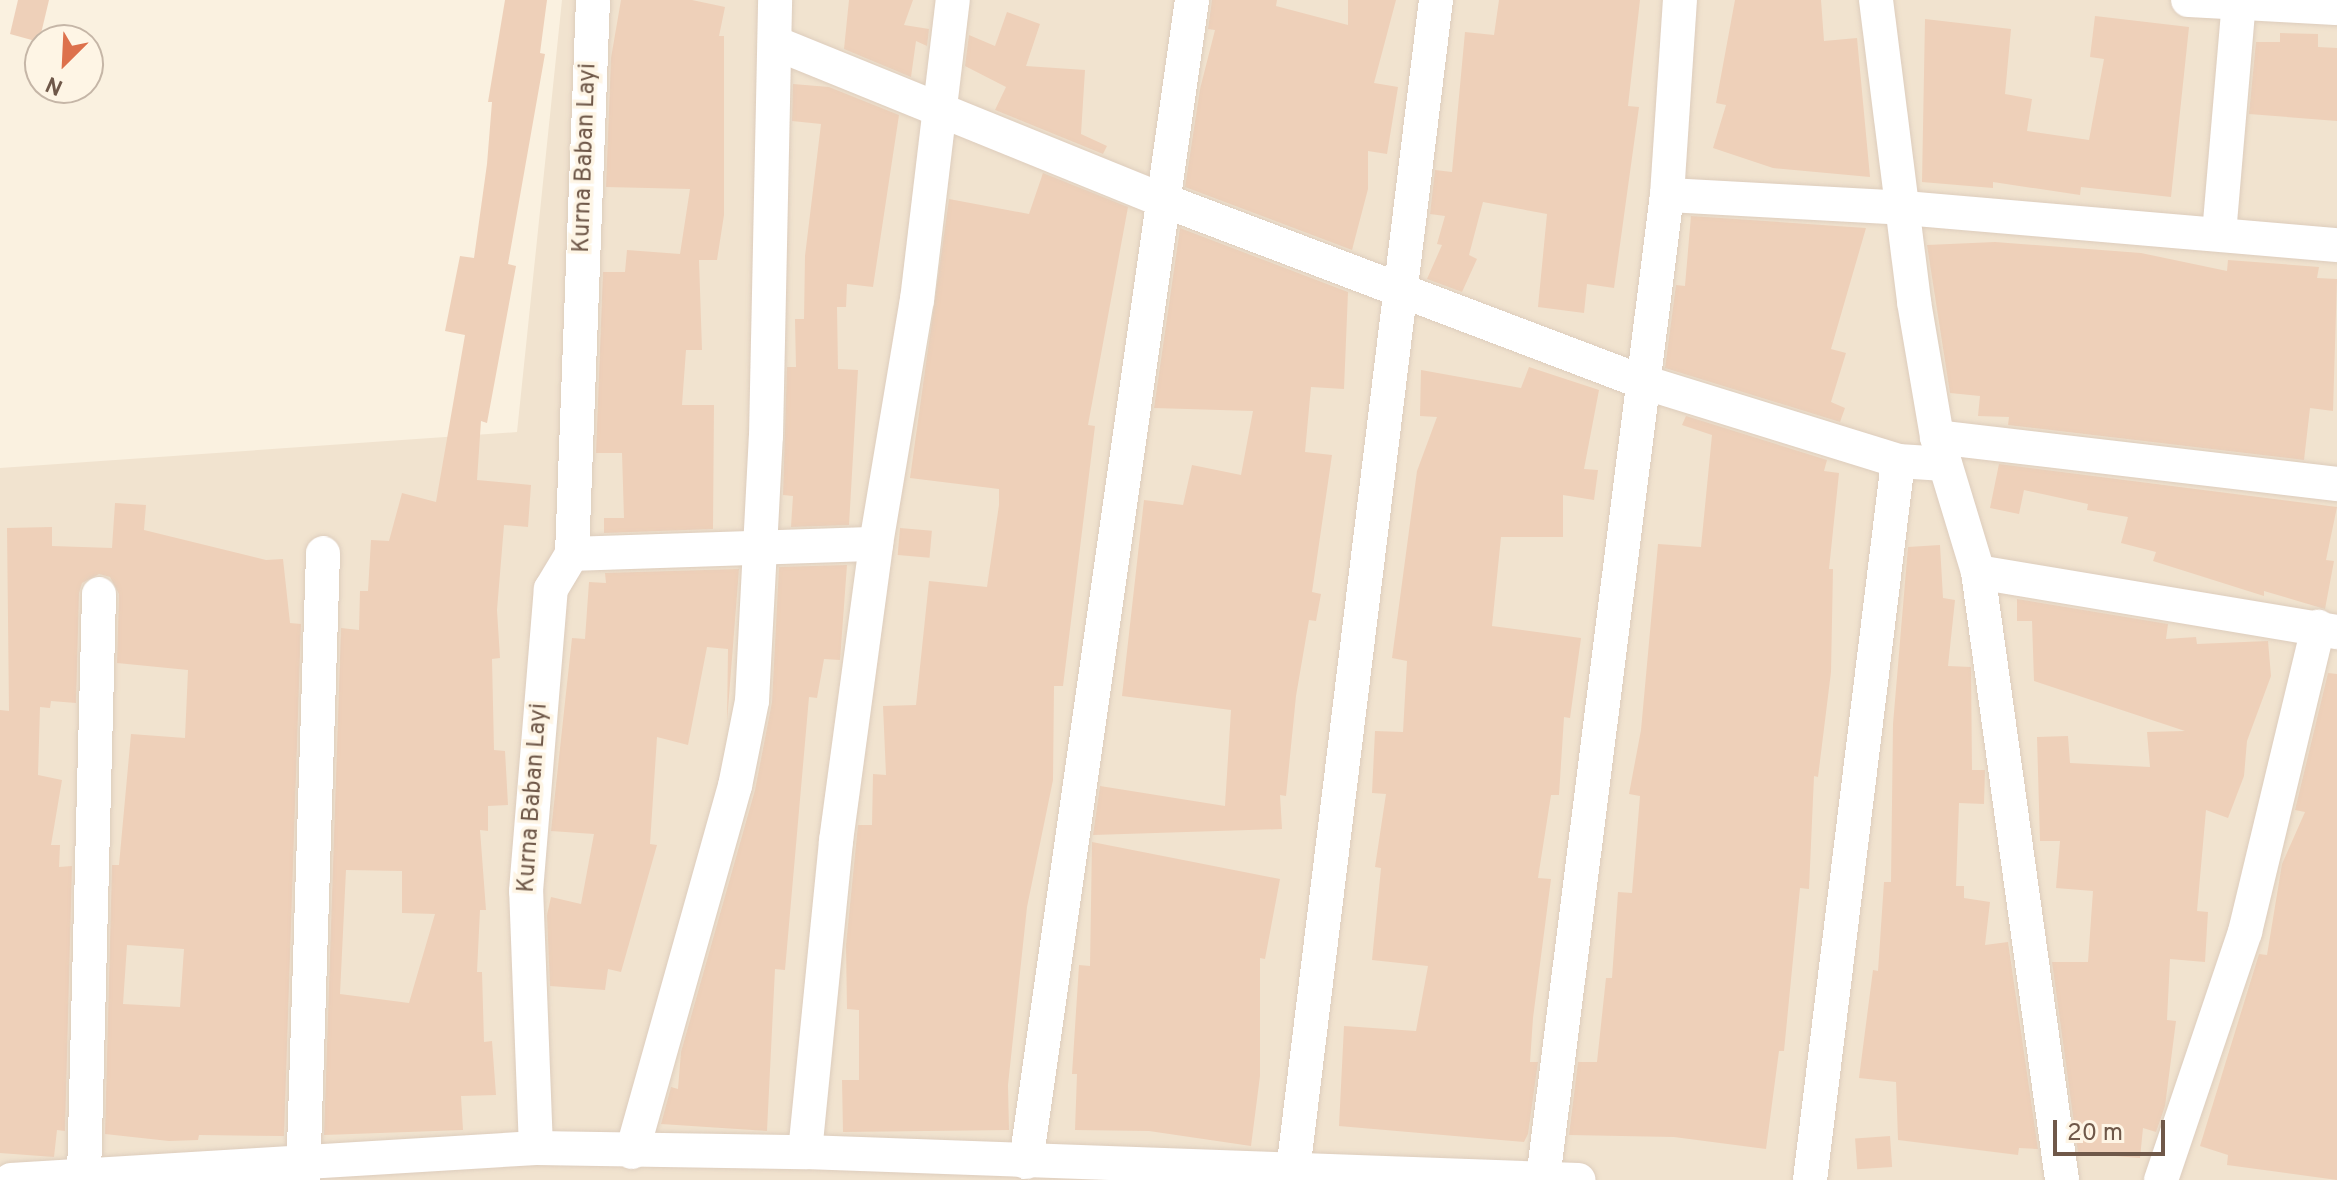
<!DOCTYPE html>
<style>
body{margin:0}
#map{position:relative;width:2337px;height:1180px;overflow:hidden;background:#faf1e0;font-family:Overpass,sans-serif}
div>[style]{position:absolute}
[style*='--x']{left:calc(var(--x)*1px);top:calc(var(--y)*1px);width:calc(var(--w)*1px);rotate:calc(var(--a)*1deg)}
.residential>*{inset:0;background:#f1e3cf}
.building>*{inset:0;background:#eed0b9;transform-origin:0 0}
.roads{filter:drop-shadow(0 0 2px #ddcdbd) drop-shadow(0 0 2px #ddcdbd)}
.street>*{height:34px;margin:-17px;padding:0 17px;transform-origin:17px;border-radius:17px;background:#fff}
span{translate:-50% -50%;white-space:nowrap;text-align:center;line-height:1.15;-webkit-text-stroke:7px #fef5e5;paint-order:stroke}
.street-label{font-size:24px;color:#6f5849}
.north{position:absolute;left:24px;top:24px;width:80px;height:80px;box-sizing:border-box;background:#fef5e5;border:2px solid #c5b6a7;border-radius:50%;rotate:204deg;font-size:22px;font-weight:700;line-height:32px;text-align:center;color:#6f5849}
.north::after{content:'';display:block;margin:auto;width:28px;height:36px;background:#dd714c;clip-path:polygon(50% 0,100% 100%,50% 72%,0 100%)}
.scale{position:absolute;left:2053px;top:1120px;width:112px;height:36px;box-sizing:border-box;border:4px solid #6f5849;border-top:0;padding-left:10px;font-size:24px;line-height:28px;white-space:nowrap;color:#6f5849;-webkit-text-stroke:6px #fef5e5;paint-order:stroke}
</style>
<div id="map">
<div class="residential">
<i style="clip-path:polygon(562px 0,2337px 0,2337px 1180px,0 1180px,0 468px,517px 432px)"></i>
</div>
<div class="building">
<i style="clip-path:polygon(18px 0,49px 0,39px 42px,10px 34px)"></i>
<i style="clip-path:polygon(evenodd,505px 0,547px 0,540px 53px,545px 54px,508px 264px,516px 266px,487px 423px,481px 421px,477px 480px,531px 485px,528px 527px,504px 525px,497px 610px,500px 658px,492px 659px,494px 750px,505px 751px,508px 805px,488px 806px,488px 831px,480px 830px,486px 910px,480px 910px,477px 972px,482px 972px,484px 1042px,492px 1041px,496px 1095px,461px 1096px,463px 1130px,324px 1135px,341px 628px,359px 630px,360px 591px,368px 591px,371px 540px,389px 541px,402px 493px,436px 502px,465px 335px,445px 331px,460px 256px,474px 258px,487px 164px,492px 102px,488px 102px,505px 0,346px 870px,402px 871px,402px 913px,435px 914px,409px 1003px,340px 994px,346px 870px)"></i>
<i style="clip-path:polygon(621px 0,692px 0,725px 7px,719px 36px,724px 36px,724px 215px,717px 260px,699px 260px,702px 350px,686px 350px,682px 405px,714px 405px,713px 529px,604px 533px,604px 518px,624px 518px,622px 453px,596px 453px,603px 272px,625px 272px,627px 250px,680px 254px,690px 189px,606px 187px,611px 58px)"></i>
<i style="clip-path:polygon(849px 0,913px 0,904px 25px,929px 29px,927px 46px,916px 41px,911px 77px,844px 49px)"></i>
<i style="clip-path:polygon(1212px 0,1277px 0,1276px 6px,1348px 25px,1348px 0,1396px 0,1374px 83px,1398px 87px,1387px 154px,1368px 151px,1368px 189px,1352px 250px,1185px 187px,1200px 89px,1215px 30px,1208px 29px)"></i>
<i style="clip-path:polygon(1499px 0,1640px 0,1628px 106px,1639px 107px,1614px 288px,1587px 284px,1584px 313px,1538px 307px,1547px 214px,1483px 202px,1469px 255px,1477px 259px,1462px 292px,1427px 279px,1442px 245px,1437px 244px,1445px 216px,1430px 214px,1435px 170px,1452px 172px,1465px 32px,1494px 35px)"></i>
<i style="clip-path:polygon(1735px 0,1821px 0,1824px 41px,1857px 38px,1870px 177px,1773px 168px,1713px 148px,1726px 105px,1716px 103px)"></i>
<i style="clip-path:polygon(1007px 12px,1040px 24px,1026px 66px,1085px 70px,1081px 134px,1107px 146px,1103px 154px,995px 110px,1006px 87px,965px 66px,969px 35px,995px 46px)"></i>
<i style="clip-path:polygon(2095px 16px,2189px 27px,2171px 197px,2081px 187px,2080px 195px,1993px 182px,1993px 188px,1922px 182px,1925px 19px,2011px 29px,2005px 94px,2032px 99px,2027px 131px,2089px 140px,2104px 59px,2090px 57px)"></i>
<i style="clip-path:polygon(2280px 33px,2318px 34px,2318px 47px,2337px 48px,2337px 121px,2249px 114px,2256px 42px,2280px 42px)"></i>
<i style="clip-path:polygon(793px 84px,829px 87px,899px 115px,873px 287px,847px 284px,846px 307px,837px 307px,838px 369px,858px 370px,849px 525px,791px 527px,793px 496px,783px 495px,787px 367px,796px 367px,795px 319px,804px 319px,805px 256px,821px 124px,792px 121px)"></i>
<i style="clip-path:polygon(1043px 173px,1128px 207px,1088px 425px,1095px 426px,1063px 686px,1054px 686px,1053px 780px,1027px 907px,1008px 1085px,1009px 1130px,843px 1132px,842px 1080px,859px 1080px,859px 1010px,847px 1009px,846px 945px,858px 825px,872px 825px,873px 774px,886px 775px,883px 706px,916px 705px,929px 581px,987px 587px,999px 505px,999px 489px,910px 478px,949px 199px,1029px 214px)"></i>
<i style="clip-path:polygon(1691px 216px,1866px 228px,1831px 349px,1846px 353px,1831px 402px,1845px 408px,1840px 422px,1665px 368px,1676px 285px,1685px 286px)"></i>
<i style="clip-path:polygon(1180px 228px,1348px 292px,1344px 389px,1311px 387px,1305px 452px,1332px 455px,1312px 592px,1321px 594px,1316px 621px,1309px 620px,1296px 696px,1286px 796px,1280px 795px,1282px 829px,1093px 835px,1100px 786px,1225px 806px,1231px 710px,1122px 696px,1144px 500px,1183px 505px,1192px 465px,1241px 475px,1253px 411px,1154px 408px)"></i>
<i style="clip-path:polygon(1995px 242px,2141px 253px,2227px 271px,2228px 260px,2319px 267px,2317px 278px,2337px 279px,2333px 411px,2310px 408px,2304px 460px,2008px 425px,2009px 417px,1978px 416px,1980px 396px,1950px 393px,1927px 245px)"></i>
<i style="clip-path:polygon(1529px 367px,1599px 390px,1584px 469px,1598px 470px,1594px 500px,1563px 495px,1563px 537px,1501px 537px,1492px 626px,1581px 638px,1570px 718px,1564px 717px,1559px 795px,1551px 795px,1538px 878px,1551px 879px,1533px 1018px,1530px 1062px,1538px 1062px,1528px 1134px,1524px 1142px,1339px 1126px,1344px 1026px,1416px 1031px,1428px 966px,1372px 960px,1381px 868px,1375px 867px,1386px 794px,1372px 793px,1375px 731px,1403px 732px,1407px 661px,1392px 658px,1417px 471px,1437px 417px,1420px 416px,1421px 370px,1521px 388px)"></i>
<i style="clip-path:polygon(1686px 416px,1827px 460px,1824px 471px,1839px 473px,1829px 569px,1833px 569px,1831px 672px,1818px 777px,1814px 776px,1809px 889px,1800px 888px,1784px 1051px,1779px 1051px,1766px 1149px,1674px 1137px,1569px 1135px,1578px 1062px,1597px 1062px,1606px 978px,1612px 978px,1618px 892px,1632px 893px,1640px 796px,1629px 794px,1641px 730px,1658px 544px,1701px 547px,1712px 435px,1682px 425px)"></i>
<i style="clip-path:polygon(1999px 464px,2337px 507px,2326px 560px,2334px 561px,2325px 609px,2264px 591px,2264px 596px,2153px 561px,2156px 552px,2121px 543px,2128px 517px,2087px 510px,2088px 504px,2024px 490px,2019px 514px,1990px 508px)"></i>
<i style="clip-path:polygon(evenodd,115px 503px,146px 505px,144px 530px,266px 560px,283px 559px,290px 623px,301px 624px,284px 1136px,199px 1135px,198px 1140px,169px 1141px,105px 1134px,112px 865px,119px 865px,131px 734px,185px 738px,188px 670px,117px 663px,119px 594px,110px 577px,99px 574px,82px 583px,79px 593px,76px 703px,51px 701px,50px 708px,40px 707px,38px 775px,62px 780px,51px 845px,60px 845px,59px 867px,72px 866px,65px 1131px,57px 1130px,54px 1157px,0 1153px,0 710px,9px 711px,7px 528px,52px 527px,52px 546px,112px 548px,115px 503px,127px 945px,184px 949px,180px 1007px,123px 1004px,127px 945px)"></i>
<i style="left:900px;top:528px;width:32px;height:27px;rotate:5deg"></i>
<i style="clip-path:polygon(1940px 545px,1943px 598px,1955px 600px,1948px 666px,1971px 667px,1972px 770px,1985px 770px,1984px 804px,1959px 803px,1956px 886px,1964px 886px,1964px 898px,1990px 902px,1985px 945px,2008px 942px,2038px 1149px,2019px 1148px,2018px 1155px,1898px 1140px,1896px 1082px,1859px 1078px,1873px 970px,1878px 971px,1884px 882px,1891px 882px,1893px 724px,1908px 547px)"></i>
<i style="clip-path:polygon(847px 565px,840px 660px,824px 659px,817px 698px,809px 697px,785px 970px,775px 969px,767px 1131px,661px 1124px,671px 1087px,678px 1089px,681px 1052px,755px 790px,772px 702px,779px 567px)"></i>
<i style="clip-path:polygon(739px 569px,727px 722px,728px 649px,707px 647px,688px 745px,657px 737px,650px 844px,657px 845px,621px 972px,608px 969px,605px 990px,550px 986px,547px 915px,551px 897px,581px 904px,594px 834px,551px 831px,572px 638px,585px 639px,589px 582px,606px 583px,605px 573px)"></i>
<i style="clip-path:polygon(2017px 599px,2168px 624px,2166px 639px,2196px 637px,2197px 644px,2268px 641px,2271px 676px,2247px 741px,2244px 776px,2228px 818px,2206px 810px,2197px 911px,2208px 912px,2205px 962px,2170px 959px,2167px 1020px,2176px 1021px,2165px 1106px,2156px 1132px,2143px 1128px,2140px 1158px,2078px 1153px,2052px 962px,2088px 962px,2093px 891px,2056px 888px,2060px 841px,2040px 841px,2037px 737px,2068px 736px,2070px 763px,2150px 767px,2147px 732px,2185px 731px,2034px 681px,2032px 621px,2017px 621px)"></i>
<i style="clip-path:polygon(2328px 673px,2337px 674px,2337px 1180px,2227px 1165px,2228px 1155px,2200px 1146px,2259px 954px,2267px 955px,2282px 864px,2305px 812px,2295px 810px)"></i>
<i style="clip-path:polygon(1092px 842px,1280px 879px,1265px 959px,1260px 958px,1260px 1076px,1251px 1146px,1149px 1131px,1075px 1130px,1077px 1074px,1072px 1074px,1079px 965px,1090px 966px)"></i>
<i style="left:1890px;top:1136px;width:31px;height:35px;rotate:86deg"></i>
</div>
<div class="roads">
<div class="street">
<i style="--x:1876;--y:0;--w:304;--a:82.8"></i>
<i style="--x:1914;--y:302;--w:137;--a:80.3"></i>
<i style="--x:1937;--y:437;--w:141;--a:73.1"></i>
<i style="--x:1978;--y:572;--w:614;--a:82.13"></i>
<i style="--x:2188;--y:0;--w:149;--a:3.1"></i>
<i style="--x:775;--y:43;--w:415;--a:22.1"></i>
<i style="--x:1160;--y:199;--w:513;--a:20.77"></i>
<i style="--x:1640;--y:381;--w:270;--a:17.2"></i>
<i style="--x:1898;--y:461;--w:47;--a:3.7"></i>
<i style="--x:1667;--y:195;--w:237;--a:3.1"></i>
<i style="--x:1904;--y:208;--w:435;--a:4.9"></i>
<i style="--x:2219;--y:234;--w:235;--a:-85.1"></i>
<i style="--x:1937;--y:437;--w:403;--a:6.7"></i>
<i style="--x:572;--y:554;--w:304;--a:-1.9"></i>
<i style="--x:1978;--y:572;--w:364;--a:9.5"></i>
<i style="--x:536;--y:1148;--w:257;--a:-92.2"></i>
<i style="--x:526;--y:891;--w:303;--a:-85.3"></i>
<i style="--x:551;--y:589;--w:41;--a:-59"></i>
<i style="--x:572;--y:554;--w:554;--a:-87.83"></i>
<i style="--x:632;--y:1152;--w:380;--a:-74.3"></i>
<i style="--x:735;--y:786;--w:87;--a:-78.7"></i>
<i style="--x:752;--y:701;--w:265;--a:-87"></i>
<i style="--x:766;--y:436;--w:436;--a:-88.8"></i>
<i style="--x:805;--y:1152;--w:313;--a:-84.3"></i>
<i style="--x:836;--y:841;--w:300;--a:-82.3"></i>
<i style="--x:876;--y:544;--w:247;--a:-80.5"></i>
<i style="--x:917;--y:300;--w:302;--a:-83.2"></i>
<i style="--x:1026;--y:1162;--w:1174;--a:-81.87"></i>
<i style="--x:1293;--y:1171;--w:1180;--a:-83.04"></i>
<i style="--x:84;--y:1176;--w:582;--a:-88.52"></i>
<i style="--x:1543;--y:1179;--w:992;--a:-82.82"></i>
<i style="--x:1667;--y:195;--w:195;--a:-86.2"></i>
<i style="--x:11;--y:1180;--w:526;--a:-3.49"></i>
<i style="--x:536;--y:1148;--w:269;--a:0.9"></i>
<i style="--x:805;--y:1152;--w:774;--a:2.07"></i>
<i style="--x:303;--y:1180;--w:627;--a:-88.17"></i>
<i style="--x:1810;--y:1180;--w:724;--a:-83.02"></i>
<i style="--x:2161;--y:1180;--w:262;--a:-71.3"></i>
<i style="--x:2245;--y:932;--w:314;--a:-76.5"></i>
</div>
</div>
<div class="street-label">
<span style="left:586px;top:158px;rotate:-88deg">Kurna Baban Layi</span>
<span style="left:534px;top:798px;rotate:-86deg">Kurna Baban Layi</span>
</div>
<div class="north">N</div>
<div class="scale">20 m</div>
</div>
